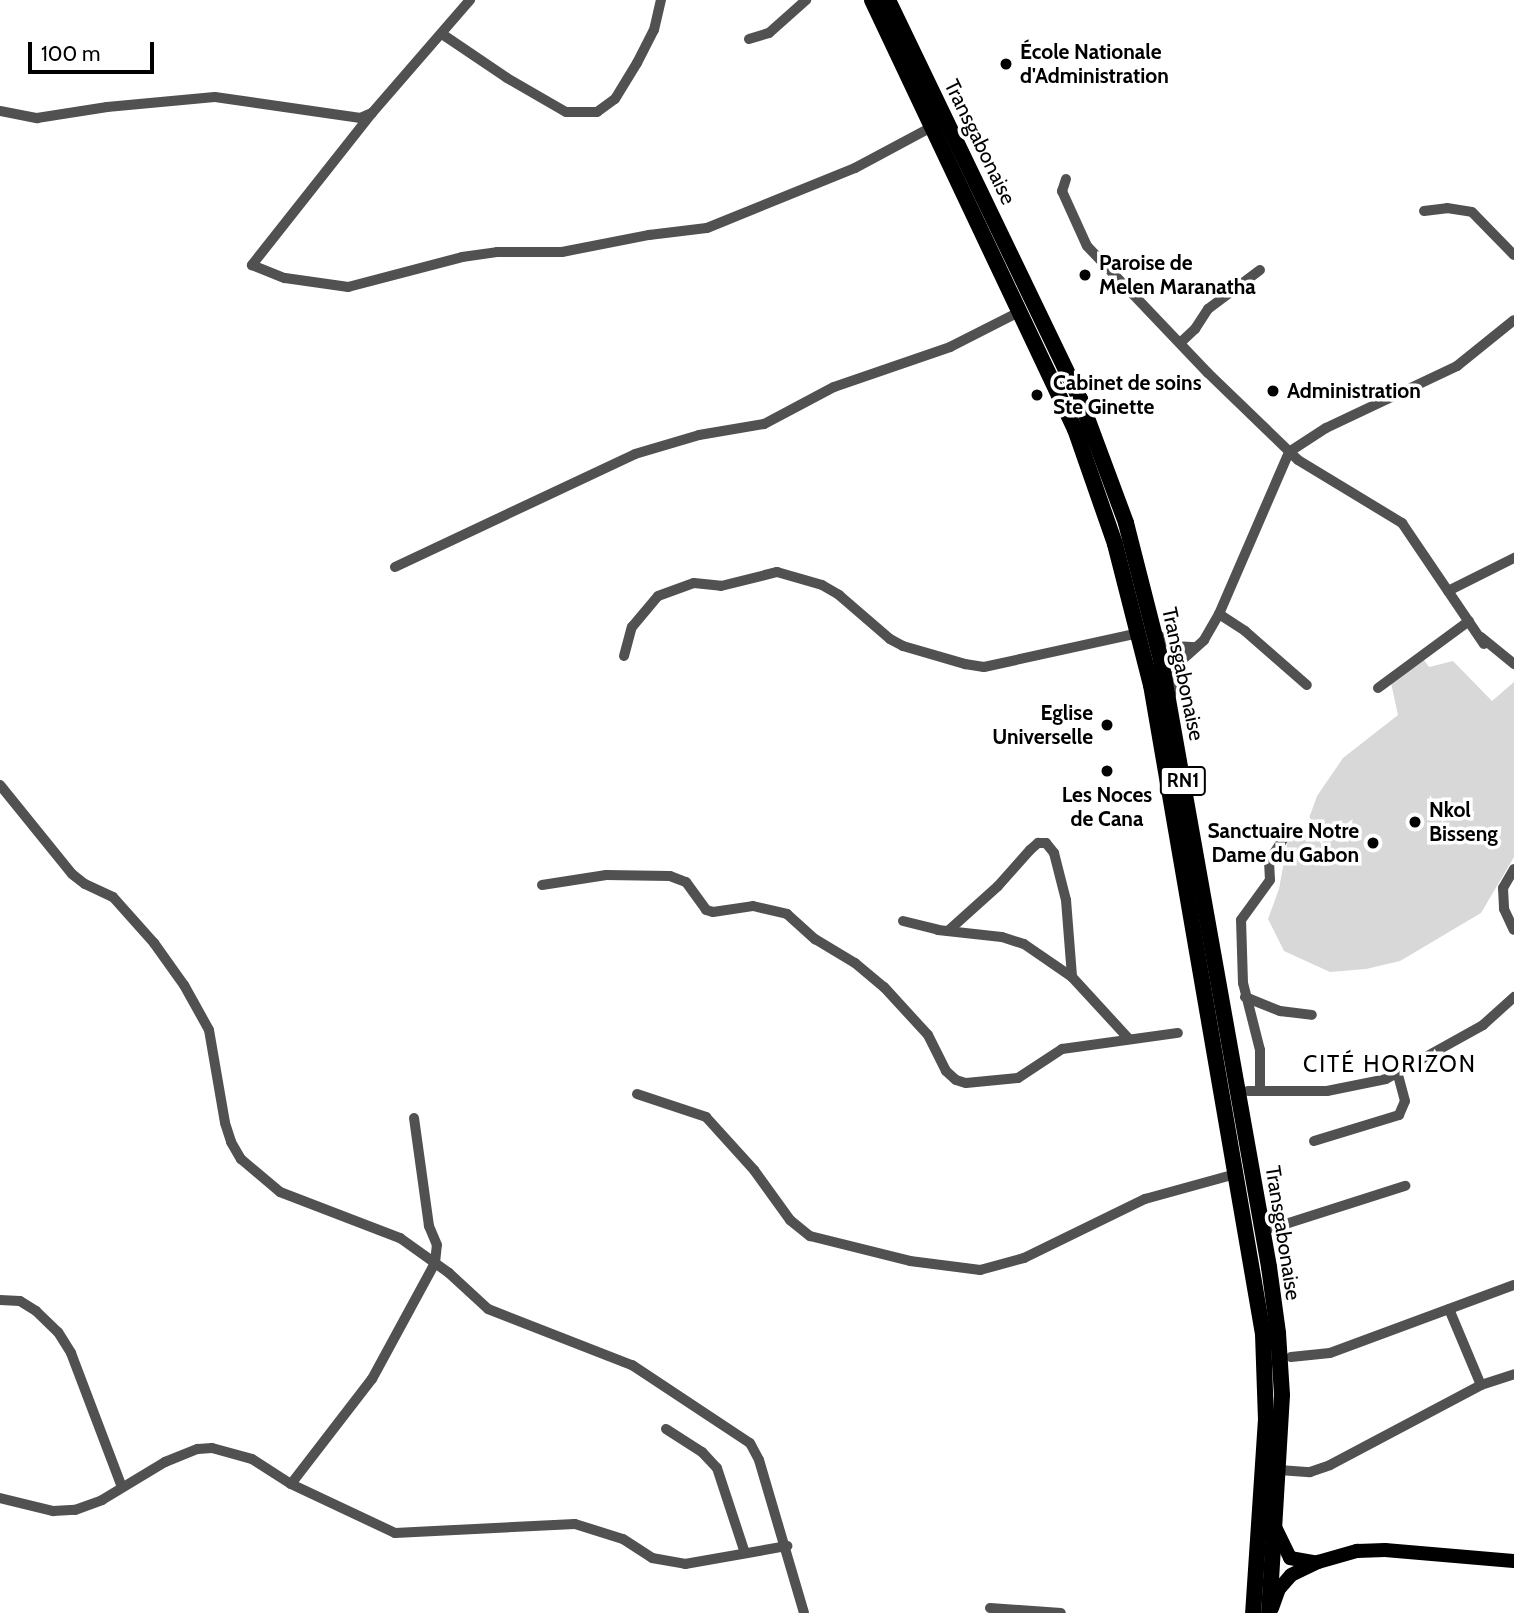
<!DOCTYPE html>
<meta charset="utf-8">
<style>
body{margin:0}
#map{position:relative;width:1514px;height:1613px;overflow:hidden;background:#fff;font-family:Cabin,sans-serif}
div>[style]{position:absolute}
[style*='--x']{left:calc(var(--x)*1px);top:calc(var(--y)*1px);width:calc(var(--w)*1px);rotate:calc(var(--a)*1deg)}
.green>*{inset:0;background:#d8d8d8}
.minor>*{height:10px;margin:-5px;padding:0 5px;transform-origin:5px;border-radius:5px;background:#515151}
.major>*{height:14px;margin:-7px;padding:0 7px;transform-origin:7px;border-radius:7px;background:#000}
.highway>*{height:16px;margin:-8px;padding:0 8px;transform-origin:8px;border-radius:8px;background:#000}
.dots>*{width:19px;height:19px;translate:-50% -50%;box-sizing:border-box;border:4px solid #fff;border-radius:50%}
span{translate:-50% -50%;white-space:nowrap;text-align:center;line-height:1.15;-webkit-text-stroke:7px #fff;paint-order:stroke}
.shield-label span{padding:2px 5px;background:#fff;border:2px solid;border-radius:5px;-webkit-text-stroke-width:0}
.shield-label{font-size:19px;color:#000;font-weight:700}
.poi-label{font-size:21px;color:#000;font-weight:700}
.left{translate:0 -50%;text-align:left}
.right{translate:-100% -50%;text-align:right}
.street-label{font-size:21px;color:#000}
.neighbourhood-label{font-size:23px;color:#000;letter-spacing:2px}
.scale{position:absolute;left:28px;top:42px;width:126px;height:32px;box-sizing:border-box;border:4px solid #000;border-top:0;padding-left:9px;font-size:21px;line-height:24px;white-space:nowrap;color:#000;-webkit-text-stroke:5px #fff;paint-order:stroke}
</style>
<div id="map">
<div class="green">
<i style="clip-path:polygon(1424px 660px,1429px 667px,1453px 661px,1492px 701px,1514px 682px,1514px 857px,1481px 913px,1400px 961px,1366px 969px,1330px 972px,1284px 951px,1268px 919px,1279px 889px,1288px 839px,1304px 832px,1317px 796px,1343px 758px,1398px 715px,1391px 683px)"></i>
</div>
<div class="minor">
<i style="--x:442;--y:34;--w:78;--a:34.1"></i>
<i style="--x:507;--y:78;--w:68;--a:30"></i>
<i style="--x:566;--y:112;--w:31;--a:0"></i>
<i style="--x:597;--y:112;--w:22;--a:-36"></i>
<i style="--x:615;--y:99;--w:42;--a:-58.6"></i>
<i style="--x:637;--y:63;--w:37;--a:-63"></i>
<i style="--x:654;--y:30;--w:31;--a:-77"></i>
<i style="--x:749;--y:39;--w:21;--a:-17"></i>
<i style="--x:769;--y:33;--w:50;--a:-41.7"></i>
<i style="--x:0;--y:111;--w:38;--a:11"></i>
<i style="--x:37;--y:118;--w:71;--a:-8.9"></i>
<i style="--x:107;--y:107;--w:108;--a:-5.3"></i>
<i style="--x:215;--y:97;--w:147;--a:8.2"></i>
<i style="--x:360;--y:118;--w:13;--a:-23"></i>
<i style="--x:372;--y:113;--w:150;--a:-49.1"></i>
<i style="--x:372;--y:113;--w:194;--a:128.3"></i>
<i style="--x:252;--y:265;--w:35;--a:22"></i>
<i style="--x:285;--y:278;--w:64;--a:8.1"></i>
<i style="--x:348;--y:287;--w:118;--a:-14.7"></i>
<i style="--x:462;--y:257;--w:35;--a:-8"></i>
<i style="--x:497;--y:252;--w:65;--a:0"></i>
<i style="--x:562;--y:252;--w:89;--a:-11.1"></i>
<i style="--x:649;--y:235;--w:58;--a:-6.9"></i>
<i style="--x:707;--y:228;--w:160;--a:-22.1"></i>
<i style="--x:855;--y:168;--w:85;--a:-28.1"></i>
<i style="--x:1066;--y:179;--w:13;--a:108"></i>
<i style="--x:1062;--y:191;--w:60;--a:65.6"></i>
<i style="--x:1087;--y:246;--w:175;--a:46.4"></i>
<i style="--x:1208;--y:373;--w:125;--a:44"></i>
<i style="--x:1298;--y:460;--w:122;--a:31.2"></i>
<i style="--x:1402;--y:523;--w:146;--a:55.9"></i>
<i style="--x:1424;--y:211;--w:23;--a:-7"></i>
<i style="--x:1447;--y:208;--w:25;--a:9"></i>
<i style="--x:1472;--y:212;--w:60;--a:45.7"></i>
<i style="--x:1180;--y:343;--w:21;--a:-43"></i>
<i style="--x:1195;--y:329;--w:24;--a:-57"></i>
<i style="--x:1208;--y:309;--w:65;--a:-36.9"></i>
<i style="--x:395;--y:567;--w:265;--a:-25.2"></i>
<i style="--x:635;--y:454;--w:67;--a:-16.5"></i>
<i style="--x:699;--y:435;--w:66;--a:-9.6"></i>
<i style="--x:764;--y:424;--w:79;--a:-27.9"></i>
<i style="--x:834;--y:387;--w:123;--a:-19"></i>
<i style="--x:950;--y:347;--w:80;--a:-26.9"></i>
<i style="--x:1448;--y:591;--w:74;--a:-26.6"></i>
<i style="--x:1219;--y:614;--w:31;--a:33"></i>
<i style="--x:1245;--y:631;--w:82;--a:41.1"></i>
<i style="--x:1155;--y:633;--w:23;--a:34"></i>
<i style="--x:1174;--y:646;--w:22;--a:3"></i>
<i style="--x:1481;--y:637;--w:43;--a:39.3"></i>
<i style="--x:624;--y:656;--w:30;--a:-75"></i>
<i style="--x:632;--y:627;--w:40;--a:-50"></i>
<i style="--x:658;--y:596;--w:38;--a:-20"></i>
<i style="--x:694;--y:583;--w:27;--a:6"></i>
<i style="--x:721;--y:586;--w:58;--a:-14"></i>
<i style="--x:777;--y:572;--w:47;--a:16.1"></i>
<i style="--x:822;--y:585;--w:20;--a:30"></i>
<i style="--x:839;--y:595;--w:67;--a:40.8"></i>
<i style="--x:890;--y:639;--w:15;--a:28"></i>
<i style="--x:903;--y:646;--w:65;--a:16.2"></i>
<i style="--x:965;--y:664;--w:19;--a:9"></i>
<i style="--x:984;--y:667;--w:158;--a:-12.4"></i>
<i style="--x:1378;--y:688;--w:113;--a:-36.4"></i>
<i style="--x:1171;--y:695;--w:15;--a:-82"></i>
<i style="--x:1173;--y:680;--w:22;--a:-66"></i>
<i style="--x:1182;--y:660;--w:30;--a:-42"></i>
<i style="--x:1204;--y:640;--w:30;--a:-60"></i>
<i style="--x:1219;--y:614;--w:176;--a:-66.6"></i>
<i style="--x:1289;--y:452;--w:44;--a:-33"></i>
<i style="--x:1326;--y:428;--w:145;--a:-25.3"></i>
<i style="--x:1457;--y:366;--w:73;--a:-38.9"></i>
<i style="--x:0;--y:785;--w:114;--a:51"></i>
<i style="--x:72;--y:874;--w:16;--a:38"></i>
<i style="--x:85;--y:884;--w:31;--a:25"></i>
<i style="--x:113;--y:897;--w:62;--a:48.3"></i>
<i style="--x:154;--y:943;--w:52;--a:54.5"></i>
<i style="--x:184;--y:985;--w:51;--a:60.9"></i>
<i style="--x:209;--y:1030;--w:94;--a:80.2"></i>
<i style="--x:225;--y:1123;--w:20;--a:72"></i>
<i style="--x:231;--y:1142;--w:20;--a:60"></i>
<i style="--x:241;--y:1159;--w:51;--a:40.2"></i>
<i style="--x:280;--y:1192;--w:129;--a:21"></i>
<i style="--x:400;--y:1238;--w:60;--a:35.5"></i>
<i style="--x:449;--y:1273;--w:53;--a:42.7"></i>
<i style="--x:488;--y:1309;--w:155;--a:21.3"></i>
<i style="--x:632;--y:1365;--w:141;--a:33.5"></i>
<i style="--x:750;--y:1443;--w:19;--a:62"></i>
<i style="--x:759;--y:1460;--w:159;--a:73.6"></i>
<i style="--x:1514;--y:869;--w:22;--a:120"></i>
<i style="--x:1503;--y:888;--w:21;--a:87"></i>
<i style="--x:1504;--y:909;--w:23;--a:65"></i>
<i style="--x:542;--y:885;--w:65;--a:-8.9"></i>
<i style="--x:606;--y:875;--w:64;--a:0.9"></i>
<i style="--x:670;--y:876;--w:17;--a:21"></i>
<i style="--x:686;--y:882;--w:34;--a:54"></i>
<i style="--x:706;--y:910;--w:7;--a:16"></i>
<i style="--x:713;--y:912;--w:40;--a:-8.5"></i>
<i style="--x:753;--y:906;--w:35;--a:13"></i>
<i style="--x:787;--y:914;--w:38;--a:42"></i>
<i style="--x:815;--y:939;--w:47;--a:31"></i>
<i style="--x:855;--y:963;--w:38;--a:40"></i>
<i style="--x:884;--y:987;--w:65;--a:47.5"></i>
<i style="--x:928;--y:1035;--w:40;--a:63.4"></i>
<i style="--x:946;--y:1071;--w:13;--a:42"></i>
<i style="--x:956;--y:1080;--w:10;--a:17"></i>
<i style="--x:966;--y:1083;--w:52;--a:-5.5"></i>
<i style="--x:1018;--y:1078;--w:53;--a:-33.4"></i>
<i style="--x:1062;--y:1049;--w:117;--a:-7.9"></i>
<i style="--x:903;--y:921;--w:36;--a:14"></i>
<i style="--x:938;--y:930;--w:64;--a:6.2"></i>
<i style="--x:1002;--y:937;--w:23;--a:18"></i>
<i style="--x:1024;--y:944;--w:58;--a:34.5"></i>
<i style="--x:948;--y:931;--w:67;--a:-42"></i>
<i style="--x:998;--y:886;--w:48;--a:-48.4"></i>
<i style="--x:1030;--y:850;--w:11;--a:-41"></i>
<i style="--x:1038;--y:843;--w:8;--a:0"></i>
<i style="--x:1046;--y:843;--w:13;--a:51"></i>
<i style="--x:1054;--y:853;--w:49;--a:75.7"></i>
<i style="--x:1066;--y:900;--w:77;--a:85.5"></i>
<i style="--x:1072;--y:977;--w:84;--a:47.4"></i>
<i style="--x:1245;--y:997;--w:38;--a:22"></i>
<i style="--x:1280;--y:1011;--w:32;--a:7"></i>
<i style="--x:1260;--y:1090;--w:40;--a:-90"></i>
<i style="--x:1260;--y:1050;--w:69;--a:-104.2"></i>
<i style="--x:1243;--y:983;--w:63;--a:-91.8"></i>
<i style="--x:1241;--y:920;--w:49;--a:-54.1"></i>
<i style="--x:1270;--y:880;--w:19;--a:-93"></i>
<i style="--x:1269;--y:861;--w:37;--a:-57"></i>
<i style="--x:1248;--y:1091;--w:79;--a:0"></i>
<i style="--x:1327;--y:1091;--w:60;--a:-11.5"></i>
<i style="--x:1386;--y:1079;--w:111;--a:-29.1"></i>
<i style="--x:1483;--y:1025;--w:42;--a:-42.1"></i>
<i style="--x:637;--y:1094;--w:73;--a:18.4"></i>
<i style="--x:706;--y:1117;--w:72;--a:47.8"></i>
<i style="--x:754;--y:1170;--w:62;--a:54.2"></i>
<i style="--x:790;--y:1220;--w:26;--a:39"></i>
<i style="--x:810;--y:1236;--w:103;--a:14"></i>
<i style="--x:910;--y:1261;--w:71;--a:7.3"></i>
<i style="--x:980;--y:1270;--w:46;--a:-15.3"></i>
<i style="--x:1024;--y:1258;--w:135;--a:-26"></i>
<i style="--x:1145;--y:1199;--w:94;--a:-15.4"></i>
<i style="--x:1314;--y:1141;--w:89;--a:-17"></i>
<i style="--x:1399;--y:1115;--w:15;--a:-67"></i>
<i style="--x:1405;--y:1101;--w:28;--a:-105"></i>
<i style="--x:1273;--y:1228;--w:139;--a:-17.7"></i>
<i style="--x:0;--y:1300;--w:20;--a:3"></i>
<i style="--x:20;--y:1301;--w:19;--a:32"></i>
<i style="--x:36;--y:1311;--w:30;--a:44"></i>
<i style="--x:58;--y:1332;--w:25;--a:58"></i>
<i style="--x:71;--y:1353;--w:143;--a:69.2"></i>
<i style="--x:1449;--y:1309;--w:82;--a:67.2"></i>
<i style="--x:1291;--y:1357;--w:39;--a:-6"></i>
<i style="--x:1330;--y:1353;--w:196;--a:-20.3"></i>
<i style="--x:666;--y:1429;--w:43;--a:32.6"></i>
<i style="--x:702;--y:1452;--w:22;--a:47"></i>
<i style="--x:717;--y:1468;--w:89;--a:71.8"></i>
<i style="--x:1279;--y:1470;--w:31;--a:4"></i>
<i style="--x:1310;--y:1472;--w:21;--a:-19"></i>
<i style="--x:1330;--y:1465;--w:171;--a:-27.9"></i>
<i style="--x:1481;--y:1385;--w:35;--a:-18"></i>
<i style="--x:291;--y:1484;--w:115;--a:25.2"></i>
<i style="--x:395;--y:1533;--w:180;--a:-2.9"></i>
<i style="--x:575;--y:1524;--w:50;--a:17.4"></i>
<i style="--x:623;--y:1539;--w:35;--a:33"></i>
<i style="--x:652;--y:1558;--w:34;--a:10"></i>
<i style="--x:685;--y:1564;--w:104;--a:-10"></i>
<i style="--x:0;--y:1498;--w:55;--a:13.8"></i>
<i style="--x:53;--y:1511;--w:22;--a:-3"></i>
<i style="--x:75;--y:1510;--w:29;--a:-20"></i>
<i style="--x:102;--y:1500;--w:74;--a:-31.1"></i>
<i style="--x:165;--y:1462;--w:35;--a:-22"></i>
<i style="--x:198;--y:1449;--w:14;--a:-4"></i>
<i style="--x:212;--y:1448;--w:41;--a:15.4"></i>
<i style="--x:252;--y:1459;--w:46;--a:32.7"></i>
<i style="--x:291;--y:1484;--w:133;--a:-52.4"></i>
<i style="--x:372;--y:1379;--w:132;--a:-61.5"></i>
<i style="--x:435;--y:1263;--w:18;--a:-84"></i>
<i style="--x:437;--y:1245;--w:21;--a:-113"></i>
<i style="--x:429;--y:1226;--w:109;--a:-97.9"></i>
<i style="--x:990;--y:1608;--w:71;--a:4"></i>
</div>
<div class="major">
<i style="--x:1276;--y:1529;--w:32;--a:64"></i>
<i style="--x:1290;--y:1558;--w:23;--a:10"></i>
<i style="--x:1272;--y:1608;--w:20;--a:-70"></i>
<i style="--x:1279;--y:1589;--w:18;--a:-49"></i>
<i style="--x:1291;--y:1575;--w:30;--a:-26"></i>
<i style="--x:1318;--y:1562;--w:41;--a:-15.8"></i>
<i style="--x:1357;--y:1551;--w:28;--a:-2"></i>
<i style="--x:1385;--y:1550;--w:129;--a:4.9"></i>
</div>
<div class="highway">
<i style="--x:872;--y:0;--w:475;--a:64.7"></i>
<i style="--x:1075;--y:429;--w:122;--a:70.8"></i>
<i style="--x:1115;--y:544;--w:146;--a:75.7"></i>
<i style="--x:1151;--y:685;--w:659;--a:80.21"></i>
<i style="--x:1263;--y:1334;--w:85;--a:88"></i>
<i style="--x:1266;--y:1419;--w:194;--a:93.8"></i>
<i style="--x:888;--y:0;--w:443;--a:64.3"></i>
<i style="--x:1080;--y:399;--w:132;--a:69.6"></i>
<i style="--x:1126;--y:523;--w:141;--a:75.7"></i>
<i style="--x:1161;--y:660;--w:617;--a:79.91"></i>
<i style="--x:1269;--y:1267;--w:67;--a:82.2"></i>
<i style="--x:1278;--y:1333;--w:62;--a:86.3"></i>
<i style="--x:1282;--y:1395;--w:218;--a:93.4"></i>
</div>
<div class="dots">
<i style="left:1006px;top:64px;background:#000"></i>
<i style="left:1085px;top:275px;background:#000"></i>
<i style="left:1273px;top:391px;background:#000"></i>
<i style="left:1037px;top:395px;background:#000"></i>
<i style="left:1107px;top:725px;background:#000"></i>
<i style="left:1107px;top:771px;background:#000"></i>
<i style="left:1415px;top:822px;background:#000"></i>
<i style="left:1373px;top:843px;background:#000"></i>
</div>
<div class="shield-label">
<span style="left:1183px;top:781px">RN1</span>
</div>
<div class="poi-label">
<span class="left" style="left:1020px;top:64px">École Nationale<br>d'Administration</span>
<span class="left" style="left:1099px;top:275px">Paroise de<br>Melen Maranatha</span>
<span class="left" style="left:1053px;top:395px">Cabinet de soins<br>Ste Ginette</span>
<span class="left" style="left:1287px;top:391px">Administration</span>
<span class="right" style="left:1093px;top:725px">Eglise<br>Universelle</span>
<span style="left:1107px;top:807px">Les Noces<br>de Cana</span>
<span class="left" style="left:1429px;top:822px">Nkol<br>Bisseng</span>
<span class="right" style="left:1359px;top:843px">Sanctuaire Notre<br>Dame du Gabon</span>
</div>
<div class="street-label">
<span style="left:980px;top:142px;rotate:64deg">Transgabonaise</span>
<span style="left:1183px;top:674px;rotate:78deg">Transgabonaise</span>
<span style="left:1283px;top:1233px;rotate:81deg">Transgabonaise</span>
</div>
<div class="neighbourhood-label">
<span style="left:1390px;top:1064px">CITÉ HORIZON</span>
</div>
<div class="scale">100 m</div>
</div>
